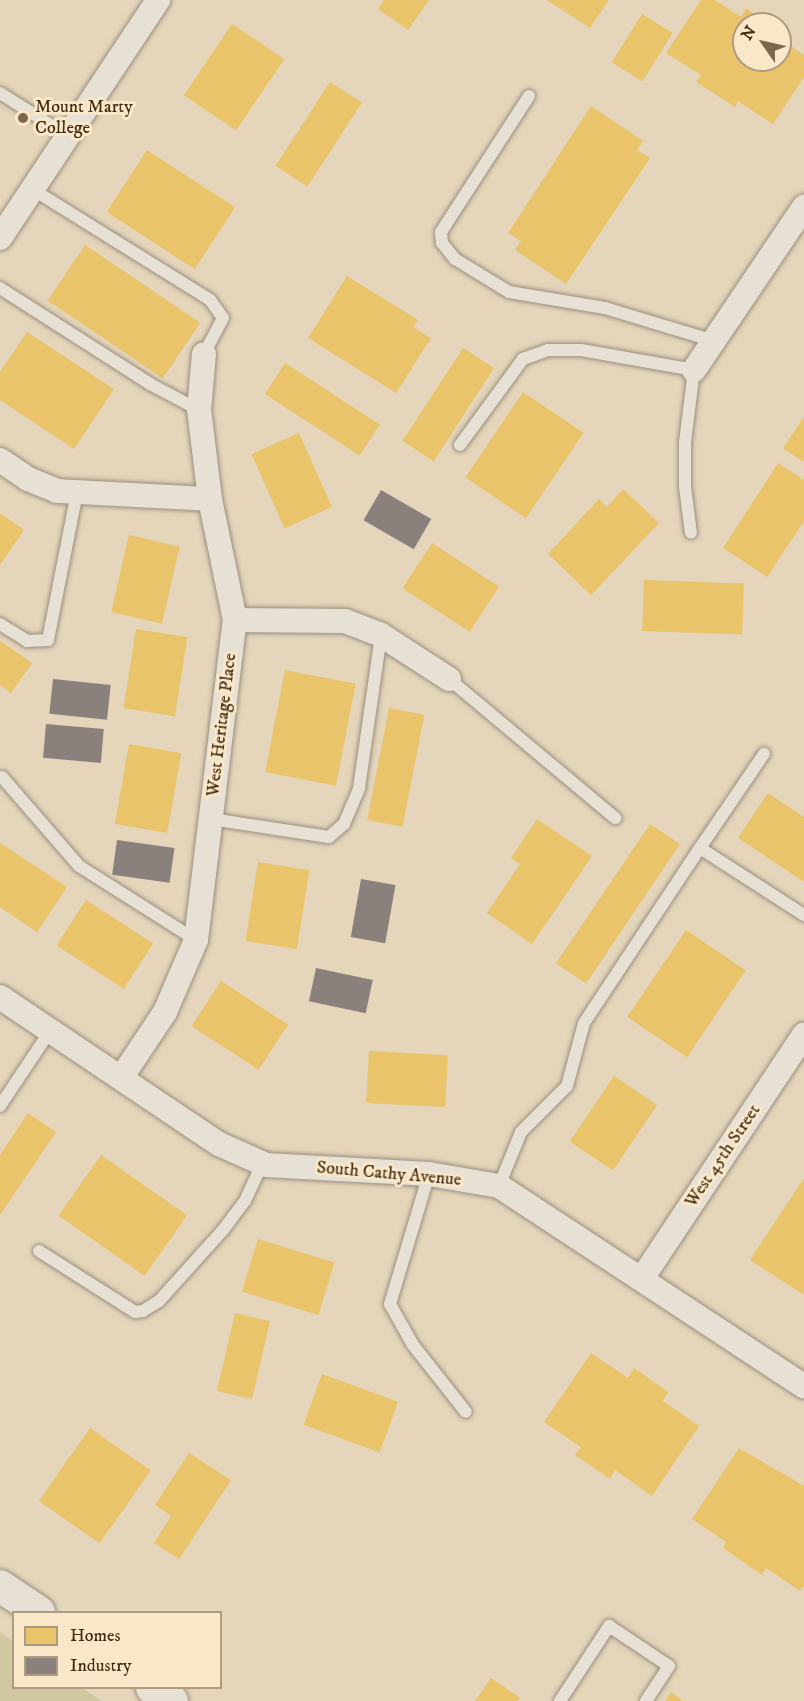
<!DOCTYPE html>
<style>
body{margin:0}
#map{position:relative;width:804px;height:1701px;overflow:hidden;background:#e4d5bb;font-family:"IM FELL DW Pica",serif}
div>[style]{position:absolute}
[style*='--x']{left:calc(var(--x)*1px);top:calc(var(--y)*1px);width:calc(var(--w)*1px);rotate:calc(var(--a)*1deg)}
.green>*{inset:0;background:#d0c89e}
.homes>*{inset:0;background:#e9c46a;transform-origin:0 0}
.industry>*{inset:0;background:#8a817c;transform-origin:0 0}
.roads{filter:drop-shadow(0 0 2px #9a8f7d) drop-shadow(0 0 2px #9a8f7d)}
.service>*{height:12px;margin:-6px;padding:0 6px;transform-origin:6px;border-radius:6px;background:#e7e0d4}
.minor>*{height:24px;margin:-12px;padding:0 12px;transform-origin:12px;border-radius:12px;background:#e7e0d4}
.tertiary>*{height:32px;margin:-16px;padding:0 16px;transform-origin:16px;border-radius:16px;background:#e7e0d4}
.dots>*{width:16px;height:16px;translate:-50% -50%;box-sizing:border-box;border:3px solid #f8e7c8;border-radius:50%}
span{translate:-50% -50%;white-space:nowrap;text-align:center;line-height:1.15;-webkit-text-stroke:6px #f8e7c8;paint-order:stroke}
.poi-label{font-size:18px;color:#422b14}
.left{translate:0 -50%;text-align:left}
.street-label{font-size:18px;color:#422b14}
.legend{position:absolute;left:12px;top:1611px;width:210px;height:78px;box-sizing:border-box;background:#f8e7c8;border:2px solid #af9c80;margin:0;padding:8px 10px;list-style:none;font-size:18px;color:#422b14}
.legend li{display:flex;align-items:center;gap:12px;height:30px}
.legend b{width:30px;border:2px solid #af9c80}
.north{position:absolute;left:732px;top:12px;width:60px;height:60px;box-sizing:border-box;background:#f8e7c8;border:2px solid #af9c80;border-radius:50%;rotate:304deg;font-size:16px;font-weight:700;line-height:24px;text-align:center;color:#422b14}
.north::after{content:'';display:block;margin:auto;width:21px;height:27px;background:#7b664e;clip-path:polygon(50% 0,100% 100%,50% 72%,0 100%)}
</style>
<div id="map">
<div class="green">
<i style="clip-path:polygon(0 1632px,13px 1641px,14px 1688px,82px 1688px,102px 1701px,0 1701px)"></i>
</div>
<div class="homes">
<i style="clip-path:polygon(384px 0,429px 0,408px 30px,378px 9px)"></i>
<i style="clip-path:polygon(547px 0,609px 0,590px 28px)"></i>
<i style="clip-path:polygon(701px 0,715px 0,741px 17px,746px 8px,770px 24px,744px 24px,744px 60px,780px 60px,780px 31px,784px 33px,780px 39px,804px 55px,804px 77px,773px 124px,738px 101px,735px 107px,696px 82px,701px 75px,666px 53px)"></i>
<i style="left:642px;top:14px;width:36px;height:57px;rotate:32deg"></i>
<i style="left:232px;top:24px;width:63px;height:86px;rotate:34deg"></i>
<i style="left:330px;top:82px;width:38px;height:100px;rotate:33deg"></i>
<i style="clip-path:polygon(591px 106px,643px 141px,637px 150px,650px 158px,566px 284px,515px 250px,521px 241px,508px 233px)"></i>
<i style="left:147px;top:150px;width:105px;height:74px;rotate:33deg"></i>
<i style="left:85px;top:245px;width:139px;height:67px;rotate:34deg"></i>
<i style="clip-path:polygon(347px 276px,418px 320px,413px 327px,431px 338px,396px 393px,308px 338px)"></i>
<i style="clip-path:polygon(27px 332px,114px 389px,74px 449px,0 400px,0 372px)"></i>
<i style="left:463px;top:348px;width:37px;height:111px;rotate:33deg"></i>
<i style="left:285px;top:363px;width:113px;height:37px;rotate:33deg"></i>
<i style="left:523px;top:392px;width:73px;height:103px;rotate:34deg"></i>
<i style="clip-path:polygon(804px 417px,804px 462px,783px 448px)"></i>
<i style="left:299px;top:433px;width:81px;height:52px;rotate:66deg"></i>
<i style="clip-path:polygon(778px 463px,804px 480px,804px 521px,767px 577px,723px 548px)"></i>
<i style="clip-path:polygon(623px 489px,659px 523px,591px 595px,548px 554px,599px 499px,607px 507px)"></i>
<i style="clip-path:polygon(0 513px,24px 530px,0 565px)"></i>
<i style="left:129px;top:535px;width:52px;height:79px;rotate:13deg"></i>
<i style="left:432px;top:543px;width:80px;height:54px;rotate:33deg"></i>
<i style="left:644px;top:580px;width:100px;height:51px;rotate:2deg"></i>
<i style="left:136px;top:629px;width:52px;height:80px;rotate:9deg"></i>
<i style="clip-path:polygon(0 641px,32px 663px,11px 693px,0 685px)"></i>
<i style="left:285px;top:670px;width:72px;height:104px;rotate:11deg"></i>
<i style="left:389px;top:708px;width:36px;height:114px;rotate:11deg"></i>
<i style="left:129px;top:744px;width:53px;height:81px;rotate:10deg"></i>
<i style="clip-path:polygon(768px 793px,804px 817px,804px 882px,738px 838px)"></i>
<i style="clip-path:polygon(537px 819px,592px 856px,532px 944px,487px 913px,520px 864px,511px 858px)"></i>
<i style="left:650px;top:824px;width:36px;height:168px;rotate:34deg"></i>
<i style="clip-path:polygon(0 843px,67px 887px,37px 932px,0 907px)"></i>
<i style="left:258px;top:862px;width:52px;height:80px;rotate:9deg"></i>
<i style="left:86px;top:900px;width:80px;height:54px;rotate:33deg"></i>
<i style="left:686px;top:930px;width:72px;height:105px;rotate:34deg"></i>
<i style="left:221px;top:981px;width:80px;height:54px;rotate:33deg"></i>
<i style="left:369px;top:1051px;width:79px;height:52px;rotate:3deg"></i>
<i style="left:614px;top:1076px;width:52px;height:79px;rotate:34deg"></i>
<i style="clip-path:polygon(28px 1113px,56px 1132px,0 1215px,0 1155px)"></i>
<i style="left:101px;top:1155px;width:105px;height:74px;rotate:35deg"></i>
<i style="clip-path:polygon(804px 1178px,804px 1295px,750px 1260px)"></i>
<i style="left:258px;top:1239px;width:80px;height:55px;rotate:17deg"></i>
<i style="left:235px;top:1313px;width:36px;height:80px;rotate:13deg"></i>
<i style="clip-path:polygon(591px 1353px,628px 1378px,634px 1368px,668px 1392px,663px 1401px,699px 1426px,652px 1496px,615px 1470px,610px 1479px,575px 1455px,581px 1447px,544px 1422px)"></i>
<i style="left:322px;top:1374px;width:81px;height:54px;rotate:20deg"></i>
<i style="left:90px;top:1428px;width:74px;height:89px;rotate:35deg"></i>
<i style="clip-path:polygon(739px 1448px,804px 1486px,804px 1586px,800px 1591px,766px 1568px,762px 1575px,723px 1548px,726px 1542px,692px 1519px)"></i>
<i style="clip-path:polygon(189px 1453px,231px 1480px,179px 1559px,154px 1543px,171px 1516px,155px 1505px)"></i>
<i style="clip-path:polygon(491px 1678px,520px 1698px,518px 1701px,475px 1701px)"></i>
<i style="clip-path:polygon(671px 1692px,683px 1701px,665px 1701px)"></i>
</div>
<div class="industry">
<i style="left:381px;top:490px;width:58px;height:35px;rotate:30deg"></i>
<i style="left:53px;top:679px;width:58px;height:35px;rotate:6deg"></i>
<i style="left:46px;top:724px;width:58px;height:34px;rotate:5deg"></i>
<i style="left:117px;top:840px;width:58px;height:35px;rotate:8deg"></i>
<i style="left:361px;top:879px;width:35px;height:59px;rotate:10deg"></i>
<i style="left:316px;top:968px;width:58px;height:34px;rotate:12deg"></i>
</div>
<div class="roads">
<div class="service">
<i style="--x:0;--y:93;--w:80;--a:32.3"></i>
<i style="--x:529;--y:96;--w:162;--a:122.9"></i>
<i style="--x:441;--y:232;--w:11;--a:85"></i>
<i style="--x:442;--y:243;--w:21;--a:51"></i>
<i style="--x:455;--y:259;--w:63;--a:31.4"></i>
<i style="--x:509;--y:292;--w:97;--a:9.5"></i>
<i style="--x:605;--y:308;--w:114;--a:16.8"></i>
<i style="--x:32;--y:189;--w:210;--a:31.9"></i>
<i style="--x:210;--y:300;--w:22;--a:54"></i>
<i style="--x:223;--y:318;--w:41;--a:117.8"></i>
<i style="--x:0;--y:288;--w:178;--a:32.6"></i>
<i style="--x:150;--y:384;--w:55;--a:28"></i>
<i style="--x:460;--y:445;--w:107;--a:-53.8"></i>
<i style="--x:523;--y:359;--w:27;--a:-20"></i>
<i style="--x:548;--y:350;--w:33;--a:0"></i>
<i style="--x:581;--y:350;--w:115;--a:10"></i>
<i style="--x:694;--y:370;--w:73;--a:97.1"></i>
<i style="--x:685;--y:442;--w:45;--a:90"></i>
<i style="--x:685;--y:487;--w:46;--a:82.6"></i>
<i style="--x:0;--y:624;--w:32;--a:32"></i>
<i style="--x:27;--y:641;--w:21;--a:-3"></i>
<i style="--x:48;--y:640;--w:151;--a:-78.9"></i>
<i style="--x:449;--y:679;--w:217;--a:39.9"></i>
<i style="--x:2;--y:777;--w:118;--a:49.1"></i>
<i style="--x:79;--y:866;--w:138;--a:32.3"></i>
<i style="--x:211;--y:819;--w:119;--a:8.7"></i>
<i style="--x:329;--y:837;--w:20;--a:-41"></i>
<i style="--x:344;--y:824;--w:39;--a:-67"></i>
<i style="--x:359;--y:788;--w:155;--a:-81.8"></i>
<i style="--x:700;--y:848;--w:114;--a:-55.8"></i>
<i style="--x:0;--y:1106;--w:90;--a:-56.3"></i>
<i style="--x:429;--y:1174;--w:136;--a:106.7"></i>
<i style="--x:390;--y:1304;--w:47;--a:60.7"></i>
<i style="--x:413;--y:1345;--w:85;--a:51.7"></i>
<i style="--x:499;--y:1186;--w:58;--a:-67.8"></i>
<i style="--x:521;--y:1132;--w:65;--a:-45"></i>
<i style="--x:567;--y:1086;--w:65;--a:-74.9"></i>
<i style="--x:584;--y:1023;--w:210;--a:-56.5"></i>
<i style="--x:700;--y:848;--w:124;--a:32.8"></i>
<i style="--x:39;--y:1251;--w:114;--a:32.4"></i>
<i style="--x:135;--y:1312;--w:8;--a:-7"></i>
<i style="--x:143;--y:1311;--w:19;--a:-32"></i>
<i style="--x:159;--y:1301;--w:96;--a:-48"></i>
<i style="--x:223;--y:1230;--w:36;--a:-53"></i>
<i style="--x:245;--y:1201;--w:41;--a:-65.3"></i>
<i style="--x:560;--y:1701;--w:90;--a:-56.8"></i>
<i style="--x:609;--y:1626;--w:72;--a:33.7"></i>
<i style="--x:669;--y:1666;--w:42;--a:123.3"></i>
</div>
<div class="minor">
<i style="--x:0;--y:238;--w:286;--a:-56.4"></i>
<i style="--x:694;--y:370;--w:197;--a:-56"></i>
<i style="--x:0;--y:460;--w:34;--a:34"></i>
<i style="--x:28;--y:479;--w:31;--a:22"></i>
<i style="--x:57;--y:491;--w:153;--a:3"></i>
<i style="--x:235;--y:620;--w:110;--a:0.5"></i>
<i style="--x:345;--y:621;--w:39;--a:21"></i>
<i style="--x:381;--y:635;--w:81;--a:32.9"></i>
<i style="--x:0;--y:997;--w:264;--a:33.9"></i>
<i style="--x:219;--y:1144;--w:51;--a:24.1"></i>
<i style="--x:266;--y:1165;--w:163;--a:3.2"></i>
<i style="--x:429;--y:1174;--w:71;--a:9.7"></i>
<i style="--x:499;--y:1186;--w:365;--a:33.3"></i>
<i style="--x:121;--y:1078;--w:79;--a:-56.3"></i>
<i style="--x:165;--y:1012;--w:78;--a:-66.7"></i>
<i style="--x:196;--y:940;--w:322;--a:-83.1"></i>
<i style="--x:235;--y:620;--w:124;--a:-101.7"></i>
<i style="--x:210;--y:499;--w:90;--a:-97"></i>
<i style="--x:199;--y:410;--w:56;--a:-84.9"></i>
<i style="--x:643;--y:1277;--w:291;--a:-56.4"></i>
</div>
<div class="tertiary">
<i style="--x:0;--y:1586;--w:47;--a:33.7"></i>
<i style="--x:152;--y:1688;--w:24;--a:33"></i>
</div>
</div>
<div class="dots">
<i style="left:23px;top:118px;background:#7b664e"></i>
</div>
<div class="poi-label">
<span class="left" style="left:35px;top:118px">Mount Marty<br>College</span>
</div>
<div class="street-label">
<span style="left:222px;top:725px;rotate:-83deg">West Heritage Place</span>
<span style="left:723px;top:1156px;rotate:-56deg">West 45th Street</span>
<span style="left:389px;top:1174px;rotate:5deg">South Cathy Avenue</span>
</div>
<ul class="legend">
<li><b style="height:16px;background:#e9c46a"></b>Homes</li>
<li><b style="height:16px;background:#8a817c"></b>Industry</li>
</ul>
<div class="north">N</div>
</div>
